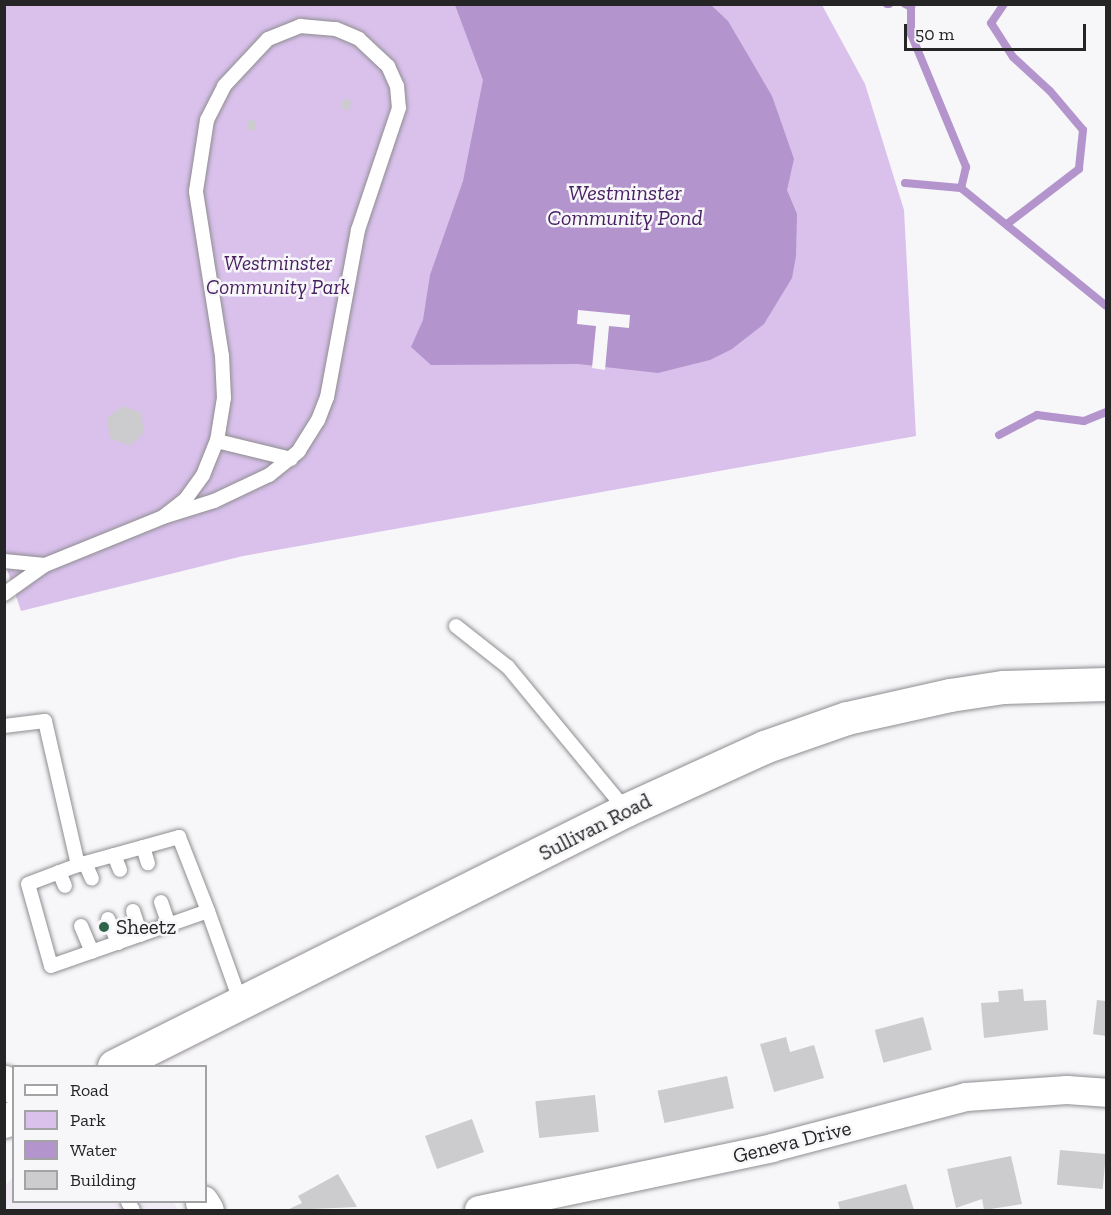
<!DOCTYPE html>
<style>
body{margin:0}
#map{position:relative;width:1111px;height:1215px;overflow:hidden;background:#f7f6f9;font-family:"Zilla Slab",serif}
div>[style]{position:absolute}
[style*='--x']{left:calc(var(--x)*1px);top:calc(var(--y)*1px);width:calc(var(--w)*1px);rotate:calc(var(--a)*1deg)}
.built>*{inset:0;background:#f1ebf5}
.green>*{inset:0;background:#d9c1ec}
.water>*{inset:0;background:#b394cc}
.pier>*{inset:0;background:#f7f6f9}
.stream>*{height:8px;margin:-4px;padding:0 4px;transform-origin:4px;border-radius:4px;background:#b394cc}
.building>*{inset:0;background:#cccbce;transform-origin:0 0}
.roads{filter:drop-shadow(0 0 2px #8f8d90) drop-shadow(0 0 2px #8f8d90)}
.service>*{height:14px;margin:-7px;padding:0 7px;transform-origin:7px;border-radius:7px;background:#fff}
.minor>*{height:28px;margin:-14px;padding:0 14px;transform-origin:14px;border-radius:14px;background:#fff}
.tertiary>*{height:33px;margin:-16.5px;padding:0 16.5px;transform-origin:16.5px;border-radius:16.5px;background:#fff}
.trunk>*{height:33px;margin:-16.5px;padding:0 16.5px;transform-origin:16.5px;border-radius:16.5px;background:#fff}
.dots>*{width:16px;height:16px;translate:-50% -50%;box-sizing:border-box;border:3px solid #f7f6f9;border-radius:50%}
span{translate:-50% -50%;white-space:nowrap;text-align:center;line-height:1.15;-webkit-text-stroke:5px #f7f6f9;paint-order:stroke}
.park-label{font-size:21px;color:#481f61;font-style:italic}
.street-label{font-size:21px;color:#252526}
.poi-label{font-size:21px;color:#252526}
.left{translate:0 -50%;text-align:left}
.water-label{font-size:22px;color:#481f62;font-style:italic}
.frame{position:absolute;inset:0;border:6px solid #252526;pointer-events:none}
.legend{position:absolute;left:12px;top:1065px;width:195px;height:138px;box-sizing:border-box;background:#f7f6f9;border:2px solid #a3a2a5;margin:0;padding:8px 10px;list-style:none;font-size:18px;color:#252526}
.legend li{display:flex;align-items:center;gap:12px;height:30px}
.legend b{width:30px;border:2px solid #a3a2a5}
.scale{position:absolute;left:904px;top:24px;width:182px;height:27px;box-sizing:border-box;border:3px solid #252526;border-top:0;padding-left:8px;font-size:18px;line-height:21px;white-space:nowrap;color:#252526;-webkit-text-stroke:4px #f7f6f9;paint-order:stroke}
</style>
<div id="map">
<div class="built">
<i style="clip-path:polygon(13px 1178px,14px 1202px,173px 1202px,178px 1210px,5px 1210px,4px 1186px)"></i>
</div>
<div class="green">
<i style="clip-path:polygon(4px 5px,822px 5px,865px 84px,904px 210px,916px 436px,243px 556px,21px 611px,4px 560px)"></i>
</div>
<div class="water">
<i style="clip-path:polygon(455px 5px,710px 4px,728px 21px,772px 96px,794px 159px,787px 190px,797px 214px,796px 256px,792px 278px,764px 324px,732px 349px,710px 360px,658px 373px,578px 364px,431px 365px,411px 347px,423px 320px,430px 275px,463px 181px,483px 80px)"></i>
</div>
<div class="pier">
<i style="clip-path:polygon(578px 310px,630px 315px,629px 328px,609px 326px,605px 370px,592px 368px,596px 326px,577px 324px)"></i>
</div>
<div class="stream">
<i style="--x:887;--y:4;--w:2;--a:0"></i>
<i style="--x:905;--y:4;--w:7;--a:27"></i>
<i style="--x:911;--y:7;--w:27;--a:90"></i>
<i style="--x:911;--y:34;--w:144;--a:67.5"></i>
<i style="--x:966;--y:167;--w:22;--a:103"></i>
<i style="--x:1004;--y:4;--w:23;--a:124"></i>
<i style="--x:991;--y:23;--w:40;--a:57.1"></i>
<i style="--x:1013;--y:57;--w:50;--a:42.6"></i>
<i style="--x:1050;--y:91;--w:51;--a:49.8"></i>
<i style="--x:1083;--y:130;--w:39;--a:96"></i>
<i style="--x:1079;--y:169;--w:91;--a:142.6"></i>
<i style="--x:905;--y:183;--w:56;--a:5.1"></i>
<i style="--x:961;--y:188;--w:187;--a:39.1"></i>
<i style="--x:999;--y:435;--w:43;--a:-27.8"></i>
<i style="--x:1037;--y:415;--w:47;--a:7.3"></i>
<i style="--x:1084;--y:421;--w:24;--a:-22"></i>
</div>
<div class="building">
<i style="left:343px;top:99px;width:8px;height:10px;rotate:7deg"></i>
<i style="clip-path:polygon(248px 120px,256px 121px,256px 130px,247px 130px)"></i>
<i style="left:273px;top:261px;width:9px;height:10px;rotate:6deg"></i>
<i style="clip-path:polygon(123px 406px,141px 413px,144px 433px,129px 446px,110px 438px,107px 418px)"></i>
<i style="clip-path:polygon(1023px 989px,1024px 1001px,1046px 1000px,1048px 1030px,984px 1038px,981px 1003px,999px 1002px,998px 991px)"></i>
<i style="clip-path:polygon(1097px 1000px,1106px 1001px,1106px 1036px,1093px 1034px)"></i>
<i style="left:923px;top:1017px;width:34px;height:50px;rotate:75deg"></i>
<i style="clip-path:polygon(786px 1037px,790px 1052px,814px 1045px,824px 1078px,774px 1092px,760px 1044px)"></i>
<i style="left:727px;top:1076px;width:33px;height:71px;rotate:78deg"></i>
<i style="left:595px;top:1095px;width:37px;height:60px;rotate:84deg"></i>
<i style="left:472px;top:1119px;width:35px;height:50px;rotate:70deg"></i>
<i style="left:1060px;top:1150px;width:46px;height:35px;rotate:5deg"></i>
<i style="clip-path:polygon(1011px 1156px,1022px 1204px,984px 1210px,982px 1199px,956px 1208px,947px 1169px)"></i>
<i style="clip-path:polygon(338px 1174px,357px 1207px,287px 1210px,302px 1203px,298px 1196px)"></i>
<i style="clip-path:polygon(906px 1184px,914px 1210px,840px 1210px,838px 1202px)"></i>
</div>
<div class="roads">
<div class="service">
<i style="--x:217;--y:441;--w:76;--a:13.7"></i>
<i style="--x:4;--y:561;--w:41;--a:5.6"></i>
<i style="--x:4;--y:594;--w:50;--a:-35.3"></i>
<i style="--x:45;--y:565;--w:127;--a:-22.1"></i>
<i style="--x:163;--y:517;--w:28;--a:-38"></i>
<i style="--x:185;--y:500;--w:31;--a:-54"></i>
<i style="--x:203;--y:475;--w:37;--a:-68"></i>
<i style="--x:217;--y:441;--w:44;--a:-80.8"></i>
<i style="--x:224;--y:398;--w:42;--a:-92.7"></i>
<i style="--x:222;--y:356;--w:167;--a:-99"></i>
<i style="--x:196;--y:191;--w:72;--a:-81.2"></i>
<i style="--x:207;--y:120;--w:38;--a:-63"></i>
<i style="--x:224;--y:86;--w:64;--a:-46.9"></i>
<i style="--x:268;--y:39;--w:35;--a:-22"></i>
<i style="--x:300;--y:26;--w:36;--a:5"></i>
<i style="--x:336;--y:29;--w:25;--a:23"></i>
<i style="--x:359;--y:39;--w:40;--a:43"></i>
<i style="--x:388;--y:66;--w:22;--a:66"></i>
<i style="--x:397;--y:86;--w:22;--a:85"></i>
<i style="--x:399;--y:108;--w:129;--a:108.6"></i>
<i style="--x:358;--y:230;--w:170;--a:100.5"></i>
<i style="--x:327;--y:397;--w:25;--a:111"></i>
<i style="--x:318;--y:420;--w:36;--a:122"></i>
<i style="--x:299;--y:451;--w:38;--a:141"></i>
<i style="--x:269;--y:475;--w:61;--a:154.7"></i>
<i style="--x:214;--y:501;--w:53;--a:162.6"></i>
<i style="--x:456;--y:626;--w:66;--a:38.3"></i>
<i style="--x:508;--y:667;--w:185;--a:50.5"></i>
<i style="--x:4;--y:726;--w:41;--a:-7"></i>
<i style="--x:45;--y:721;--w:148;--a:77.1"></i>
<i style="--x:78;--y:865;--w:53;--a:159.2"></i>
<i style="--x:28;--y:884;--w:85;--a:74.3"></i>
<i style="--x:51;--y:966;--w:166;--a:-19.3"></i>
<i style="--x:208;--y:911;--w:98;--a:70.3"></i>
<i style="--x:143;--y:847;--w:17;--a:73"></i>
<i style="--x:114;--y:855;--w:16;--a:68"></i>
<i style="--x:85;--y:863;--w:17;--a:66"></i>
<i style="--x:78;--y:865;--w:105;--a:-15.5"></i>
<i style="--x:179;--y:837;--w:79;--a:68.6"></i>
<i style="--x:59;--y:872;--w:15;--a:67"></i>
<i style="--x:161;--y:902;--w:24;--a:71"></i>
<i style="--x:133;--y:911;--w:25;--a:72"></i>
<i style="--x:108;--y:919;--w:26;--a:67"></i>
<i style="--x:81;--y:926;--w:28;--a:67"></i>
<i style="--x:128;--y:1202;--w:9;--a:58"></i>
</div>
<div class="minor">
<i style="--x:479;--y:1210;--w:299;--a:-11.9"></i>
<i style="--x:772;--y:1148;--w:201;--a:-14.7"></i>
<i style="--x:966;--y:1097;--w:101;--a:-4"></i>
<i style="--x:1067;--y:1090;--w:39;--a:4"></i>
</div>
<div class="tertiary">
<i style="--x:114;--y:1066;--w:572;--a:-26.57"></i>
<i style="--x:626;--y:810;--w:152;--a:-24.5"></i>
<i style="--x:764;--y:747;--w:88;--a:-19.3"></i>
<i style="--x:847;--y:718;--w:106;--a:-12.6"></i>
<i style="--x:950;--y:695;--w:54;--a:-8.6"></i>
<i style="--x:1003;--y:687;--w:103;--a:-1.7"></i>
<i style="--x:4;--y:1121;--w:11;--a:-22"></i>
<i style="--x:202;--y:1202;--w:9;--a:58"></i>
</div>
<div class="trunk">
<i style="--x:4;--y:1082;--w:11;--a:27"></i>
</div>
</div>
<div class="dots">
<i style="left:104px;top:927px;background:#2f644a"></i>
</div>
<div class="park-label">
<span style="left:278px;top:275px">Westminster<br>Community Park</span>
</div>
<div class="street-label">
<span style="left:595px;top:827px;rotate:-27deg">Sullivan Road</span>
<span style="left:792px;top:1142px;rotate:-14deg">Geneva Drive</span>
</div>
<div class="poi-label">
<span class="left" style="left:116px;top:927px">Sheetz</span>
</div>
<div class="water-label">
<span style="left:625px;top:205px">Westminster<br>Community Pond</span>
</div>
<div class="frame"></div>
<ul class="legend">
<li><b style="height:8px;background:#fff"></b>Road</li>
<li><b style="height:16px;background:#d9c1ec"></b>Park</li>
<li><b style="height:16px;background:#b394cc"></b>Water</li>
<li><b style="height:16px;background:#cccbce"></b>Building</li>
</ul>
<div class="scale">50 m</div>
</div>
